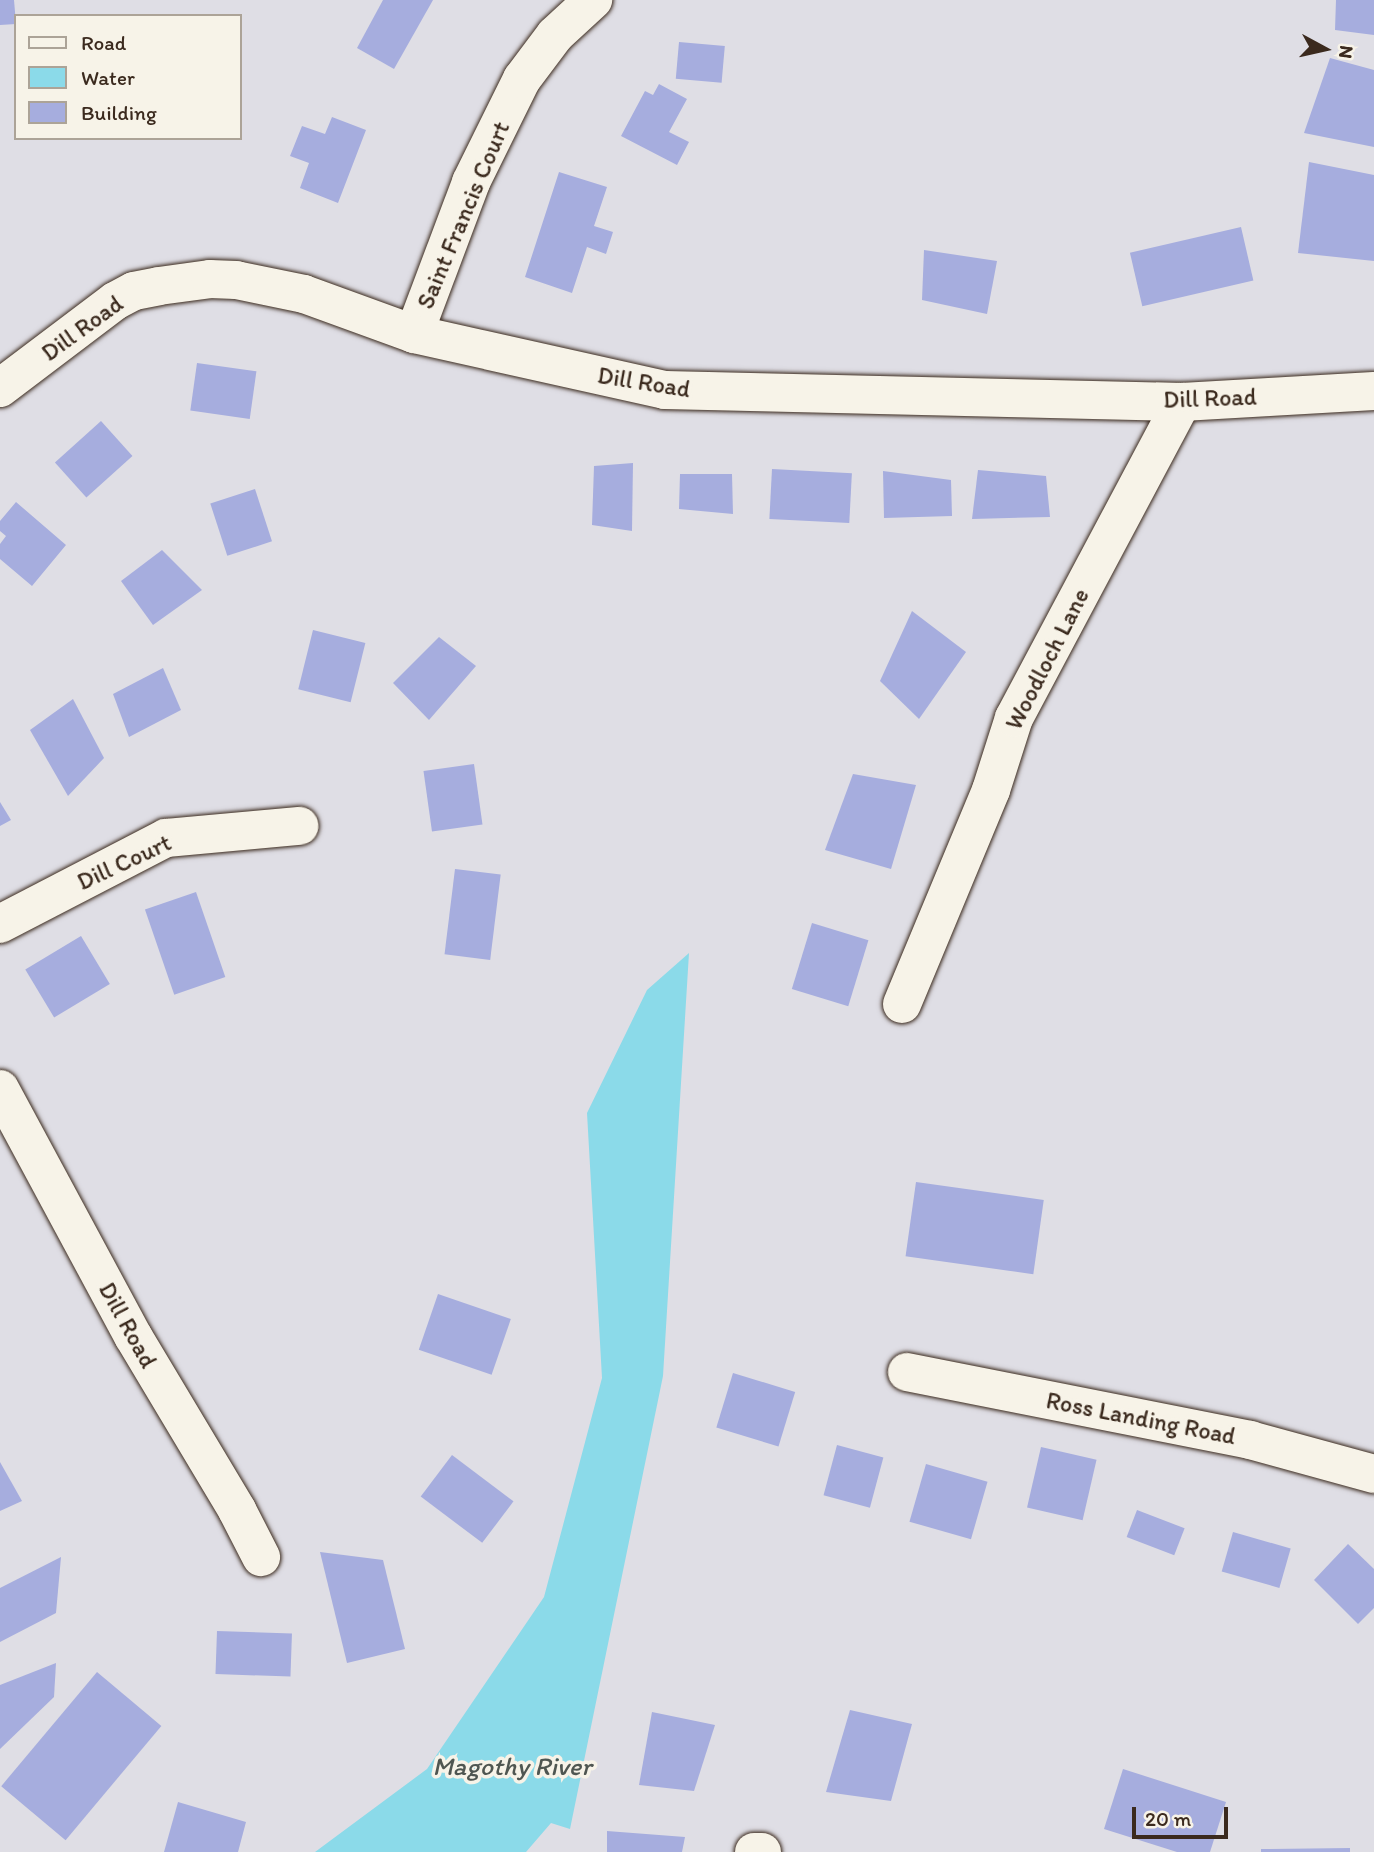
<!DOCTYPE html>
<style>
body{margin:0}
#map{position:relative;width:1374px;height:1852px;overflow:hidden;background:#dfdee5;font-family:Itim,sans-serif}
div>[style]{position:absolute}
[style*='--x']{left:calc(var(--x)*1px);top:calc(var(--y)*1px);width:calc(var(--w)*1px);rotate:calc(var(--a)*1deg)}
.water>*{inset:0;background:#8bdae9}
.building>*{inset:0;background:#a6adde;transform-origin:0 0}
.roads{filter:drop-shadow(0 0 2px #3b2a1e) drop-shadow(0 0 2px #3b2a1e)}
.minor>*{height:38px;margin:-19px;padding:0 19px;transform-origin:19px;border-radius:19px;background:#f7f3e8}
span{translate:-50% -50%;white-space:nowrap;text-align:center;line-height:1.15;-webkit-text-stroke:7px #f7f3e8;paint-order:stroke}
.street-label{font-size:24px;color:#3b2a1e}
.water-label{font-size:26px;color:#4f5651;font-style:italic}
.legend{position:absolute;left:14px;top:14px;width:228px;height:126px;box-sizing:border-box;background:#f7f3e8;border:2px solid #aca397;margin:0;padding:9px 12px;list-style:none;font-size:21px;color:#3b2a1e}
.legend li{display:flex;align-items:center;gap:14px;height:35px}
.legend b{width:35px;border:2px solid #aca397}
.north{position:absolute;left:1290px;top:14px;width:70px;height:70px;-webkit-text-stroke:5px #f7f3e8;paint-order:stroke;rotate:98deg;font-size:19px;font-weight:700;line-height:28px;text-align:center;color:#3b2a1e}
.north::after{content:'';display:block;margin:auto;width:24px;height:32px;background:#3b2a1e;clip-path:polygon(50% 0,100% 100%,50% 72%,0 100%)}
.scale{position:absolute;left:1132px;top:1807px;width:96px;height:32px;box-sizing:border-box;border:4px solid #3b2a1e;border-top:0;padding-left:9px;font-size:21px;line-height:24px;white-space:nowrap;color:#3b2a1e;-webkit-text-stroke:5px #f7f3e8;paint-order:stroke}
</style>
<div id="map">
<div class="water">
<i style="clip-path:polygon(689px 953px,663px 1376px,570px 1829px,551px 1823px,526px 1852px,315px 1852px,427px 1769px,544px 1597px,602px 1378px,587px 1113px,647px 990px)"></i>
</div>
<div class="building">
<i style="clip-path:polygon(0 0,14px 0,16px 24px,0 25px)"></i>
<i style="clip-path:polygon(383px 0,433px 0,394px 69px,357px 48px)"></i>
<i style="clip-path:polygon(1336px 0,1374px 0,1374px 35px,1335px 30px)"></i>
<i style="left:679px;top:42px;width:46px;height:37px;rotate:5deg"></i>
<i style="clip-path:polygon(1330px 58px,1374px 70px,1374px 147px,1304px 133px)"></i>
<i style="clip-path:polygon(659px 84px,687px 99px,669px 132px,689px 142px,677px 165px,621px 136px,645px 91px,653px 95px)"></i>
<i style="clip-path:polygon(332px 117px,366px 130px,338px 203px,300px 188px,309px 163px,290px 156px,302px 126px,325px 134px)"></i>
<i style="clip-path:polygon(1309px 162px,1374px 175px,1374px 261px,1298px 253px)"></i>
<i style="clip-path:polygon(559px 172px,607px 187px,594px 226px,613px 232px,606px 254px,587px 247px,572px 293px,525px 277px)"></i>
<i style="left:1241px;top:227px;width:55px;height:114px;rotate:77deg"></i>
<i style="clip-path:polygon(924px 250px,997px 261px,987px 314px,922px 300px)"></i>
<i style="left:197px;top:363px;width:60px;height:48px;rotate:8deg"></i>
<i style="left:101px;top:421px;width:47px;height:62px;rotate:48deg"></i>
<i style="clip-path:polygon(633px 463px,632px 531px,592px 525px,594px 466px)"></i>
<i style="left:772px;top:469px;width:80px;height:50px;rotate:3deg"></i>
<i style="clip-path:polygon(978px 470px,1046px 476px,1050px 517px,972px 519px)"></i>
<i style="clip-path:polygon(883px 471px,951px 480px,952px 516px,884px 518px)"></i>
<i style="clip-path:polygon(680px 474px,732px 474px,733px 514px,679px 509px)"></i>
<i style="left:255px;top:489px;width:55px;height:47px;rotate:72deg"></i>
<i style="clip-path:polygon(16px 502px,66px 545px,32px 586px,0 559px,0 544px,6px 536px,0 531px,0 521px)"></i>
<i style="clip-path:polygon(162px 550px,202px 590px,153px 625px,121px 581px)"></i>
<i style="clip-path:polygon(912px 611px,966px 652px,919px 719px,880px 681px)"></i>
<i style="left:313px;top:630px;width:54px;height:61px;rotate:14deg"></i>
<i style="clip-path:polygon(439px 637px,476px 666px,429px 720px,393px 683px)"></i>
<i style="clip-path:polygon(163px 668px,181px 710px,129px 737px,113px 694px)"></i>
<i style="clip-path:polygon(73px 699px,104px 758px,68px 796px,30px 730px)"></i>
<i style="left:474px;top:764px;width:61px;height:51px;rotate:82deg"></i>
<i style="clip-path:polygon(853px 774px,916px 785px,891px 869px,825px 850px)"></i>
<i style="clip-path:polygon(0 802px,11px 820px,0 826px)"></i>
<i style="left:455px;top:869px;width:46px;height:86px;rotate:7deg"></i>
<i style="left:196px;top:892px;width:90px;height:54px;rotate:71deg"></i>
<i style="left:812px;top:923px;width:59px;height:69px;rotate:17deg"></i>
<i style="left:81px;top:936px;width:56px;height:65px;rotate:59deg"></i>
<i style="left:916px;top:1182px;width:129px;height:75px;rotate:8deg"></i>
<i style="left:438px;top:1294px;width:77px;height:59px;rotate:19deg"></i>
<i style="left:733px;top:1373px;width:65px;height:57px;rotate:17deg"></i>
<i style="left:837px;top:1445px;width:48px;height:52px;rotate:15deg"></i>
<i style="left:1041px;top:1447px;width:57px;height:62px;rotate:13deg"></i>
<i style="left:452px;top:1455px;width:77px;height:52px;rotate:37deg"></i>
<i style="clip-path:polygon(0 1462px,22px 1501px,0 1511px)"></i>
<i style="left:926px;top:1464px;width:64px;height:60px;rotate:16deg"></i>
<i style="left:1137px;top:1510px;width:51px;height:29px;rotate:21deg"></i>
<i style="left:1233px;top:1532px;width:60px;height:41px;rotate:16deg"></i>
<i style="clip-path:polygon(1348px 1544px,1374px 1569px,1374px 1608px,1358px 1624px,1314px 1580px)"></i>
<i style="clip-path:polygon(320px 1552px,383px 1560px,405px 1649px,347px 1663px)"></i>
<i style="clip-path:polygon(61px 1557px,56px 1613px,0 1642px,0 1588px)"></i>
<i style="left:217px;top:1631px;width:75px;height:43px;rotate:2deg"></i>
<i style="clip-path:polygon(56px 1663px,54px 1697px,0 1749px,0 1685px)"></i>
<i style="left:97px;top:1672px;width:84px;height:149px;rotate:40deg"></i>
<i style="clip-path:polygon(850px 1710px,912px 1724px,891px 1801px,826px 1792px)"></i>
<i style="clip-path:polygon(652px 1712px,715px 1725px,694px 1791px,639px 1785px)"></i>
<i style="clip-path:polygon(1123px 1769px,1226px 1802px,1210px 1852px,1177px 1852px,1104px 1829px)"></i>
<i style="clip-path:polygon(178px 1802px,246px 1822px,238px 1852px,164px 1852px)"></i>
<i style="clip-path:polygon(607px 1831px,685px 1837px,682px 1852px,607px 1852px)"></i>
<i style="clip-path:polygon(1350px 1848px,1350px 1852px,1261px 1852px,1261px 1849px)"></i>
</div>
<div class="roads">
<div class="minor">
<i style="--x:414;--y:334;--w:162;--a:-69.4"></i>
<i style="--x:471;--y:182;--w:115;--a:-63.7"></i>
<i style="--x:522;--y:79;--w:55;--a:-53.1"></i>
<i style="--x:555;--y:35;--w:52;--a:-42.6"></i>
<i style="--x:0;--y:388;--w:144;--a:-37.1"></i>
<i style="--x:115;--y:301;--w:21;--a:-28"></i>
<i style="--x:134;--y:291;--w:25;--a:-11"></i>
<i style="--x:159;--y:286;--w:51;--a:-7.8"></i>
<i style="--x:210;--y:279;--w:26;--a:2"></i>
<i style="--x:236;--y:280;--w:69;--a:11.6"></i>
<i style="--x:304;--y:294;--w:117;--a:20"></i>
<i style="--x:414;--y:334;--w:257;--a:12.6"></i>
<i style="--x:665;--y:390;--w:517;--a:1.33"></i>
<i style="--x:1182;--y:402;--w:192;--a:-3.3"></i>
<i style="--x:0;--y:924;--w:187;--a:-27.4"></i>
<i style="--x:166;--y:838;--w:134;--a:-5.2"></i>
<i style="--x:902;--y:1004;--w:232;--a:-67.4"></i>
<i style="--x:991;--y:790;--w:76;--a:-72.3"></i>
<i style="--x:1014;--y:718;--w:358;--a:-62"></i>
<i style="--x:0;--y:1089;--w:281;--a:61.7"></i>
<i style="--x:133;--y:1336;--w:203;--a:59.1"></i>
<i style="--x:237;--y:1510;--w:53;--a:62.9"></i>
<i style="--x:907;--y:1372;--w:350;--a:11.2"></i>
<i style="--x:1250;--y:1440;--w:129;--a:15.3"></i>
<i style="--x:754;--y:1852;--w:8;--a:0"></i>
</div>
</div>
<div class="street-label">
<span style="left:463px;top:215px;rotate:-67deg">Saint Francis Court</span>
<span style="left:82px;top:328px;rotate:-36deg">Dill Road</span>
<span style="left:644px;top:382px;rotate:9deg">Dill Road</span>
<span style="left:1210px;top:398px;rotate:-2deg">Dill Road</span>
<span style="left:1047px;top:659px;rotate:-63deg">Woodloch Lane</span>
<span style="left:124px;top:862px;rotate:-25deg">Dill Court</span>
<span style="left:128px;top:1325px;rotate:61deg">Dill Road</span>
<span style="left:1141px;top:1418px;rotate:11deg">Ross Landing Road</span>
</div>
<div class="water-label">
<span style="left:512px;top:1767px">Magothy River</span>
</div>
<ul class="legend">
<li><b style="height:9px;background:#f7f3e8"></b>Road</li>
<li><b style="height:19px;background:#8bdae9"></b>Water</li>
<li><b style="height:19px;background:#a6adde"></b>Building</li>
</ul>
<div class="north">N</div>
<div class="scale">20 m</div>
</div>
